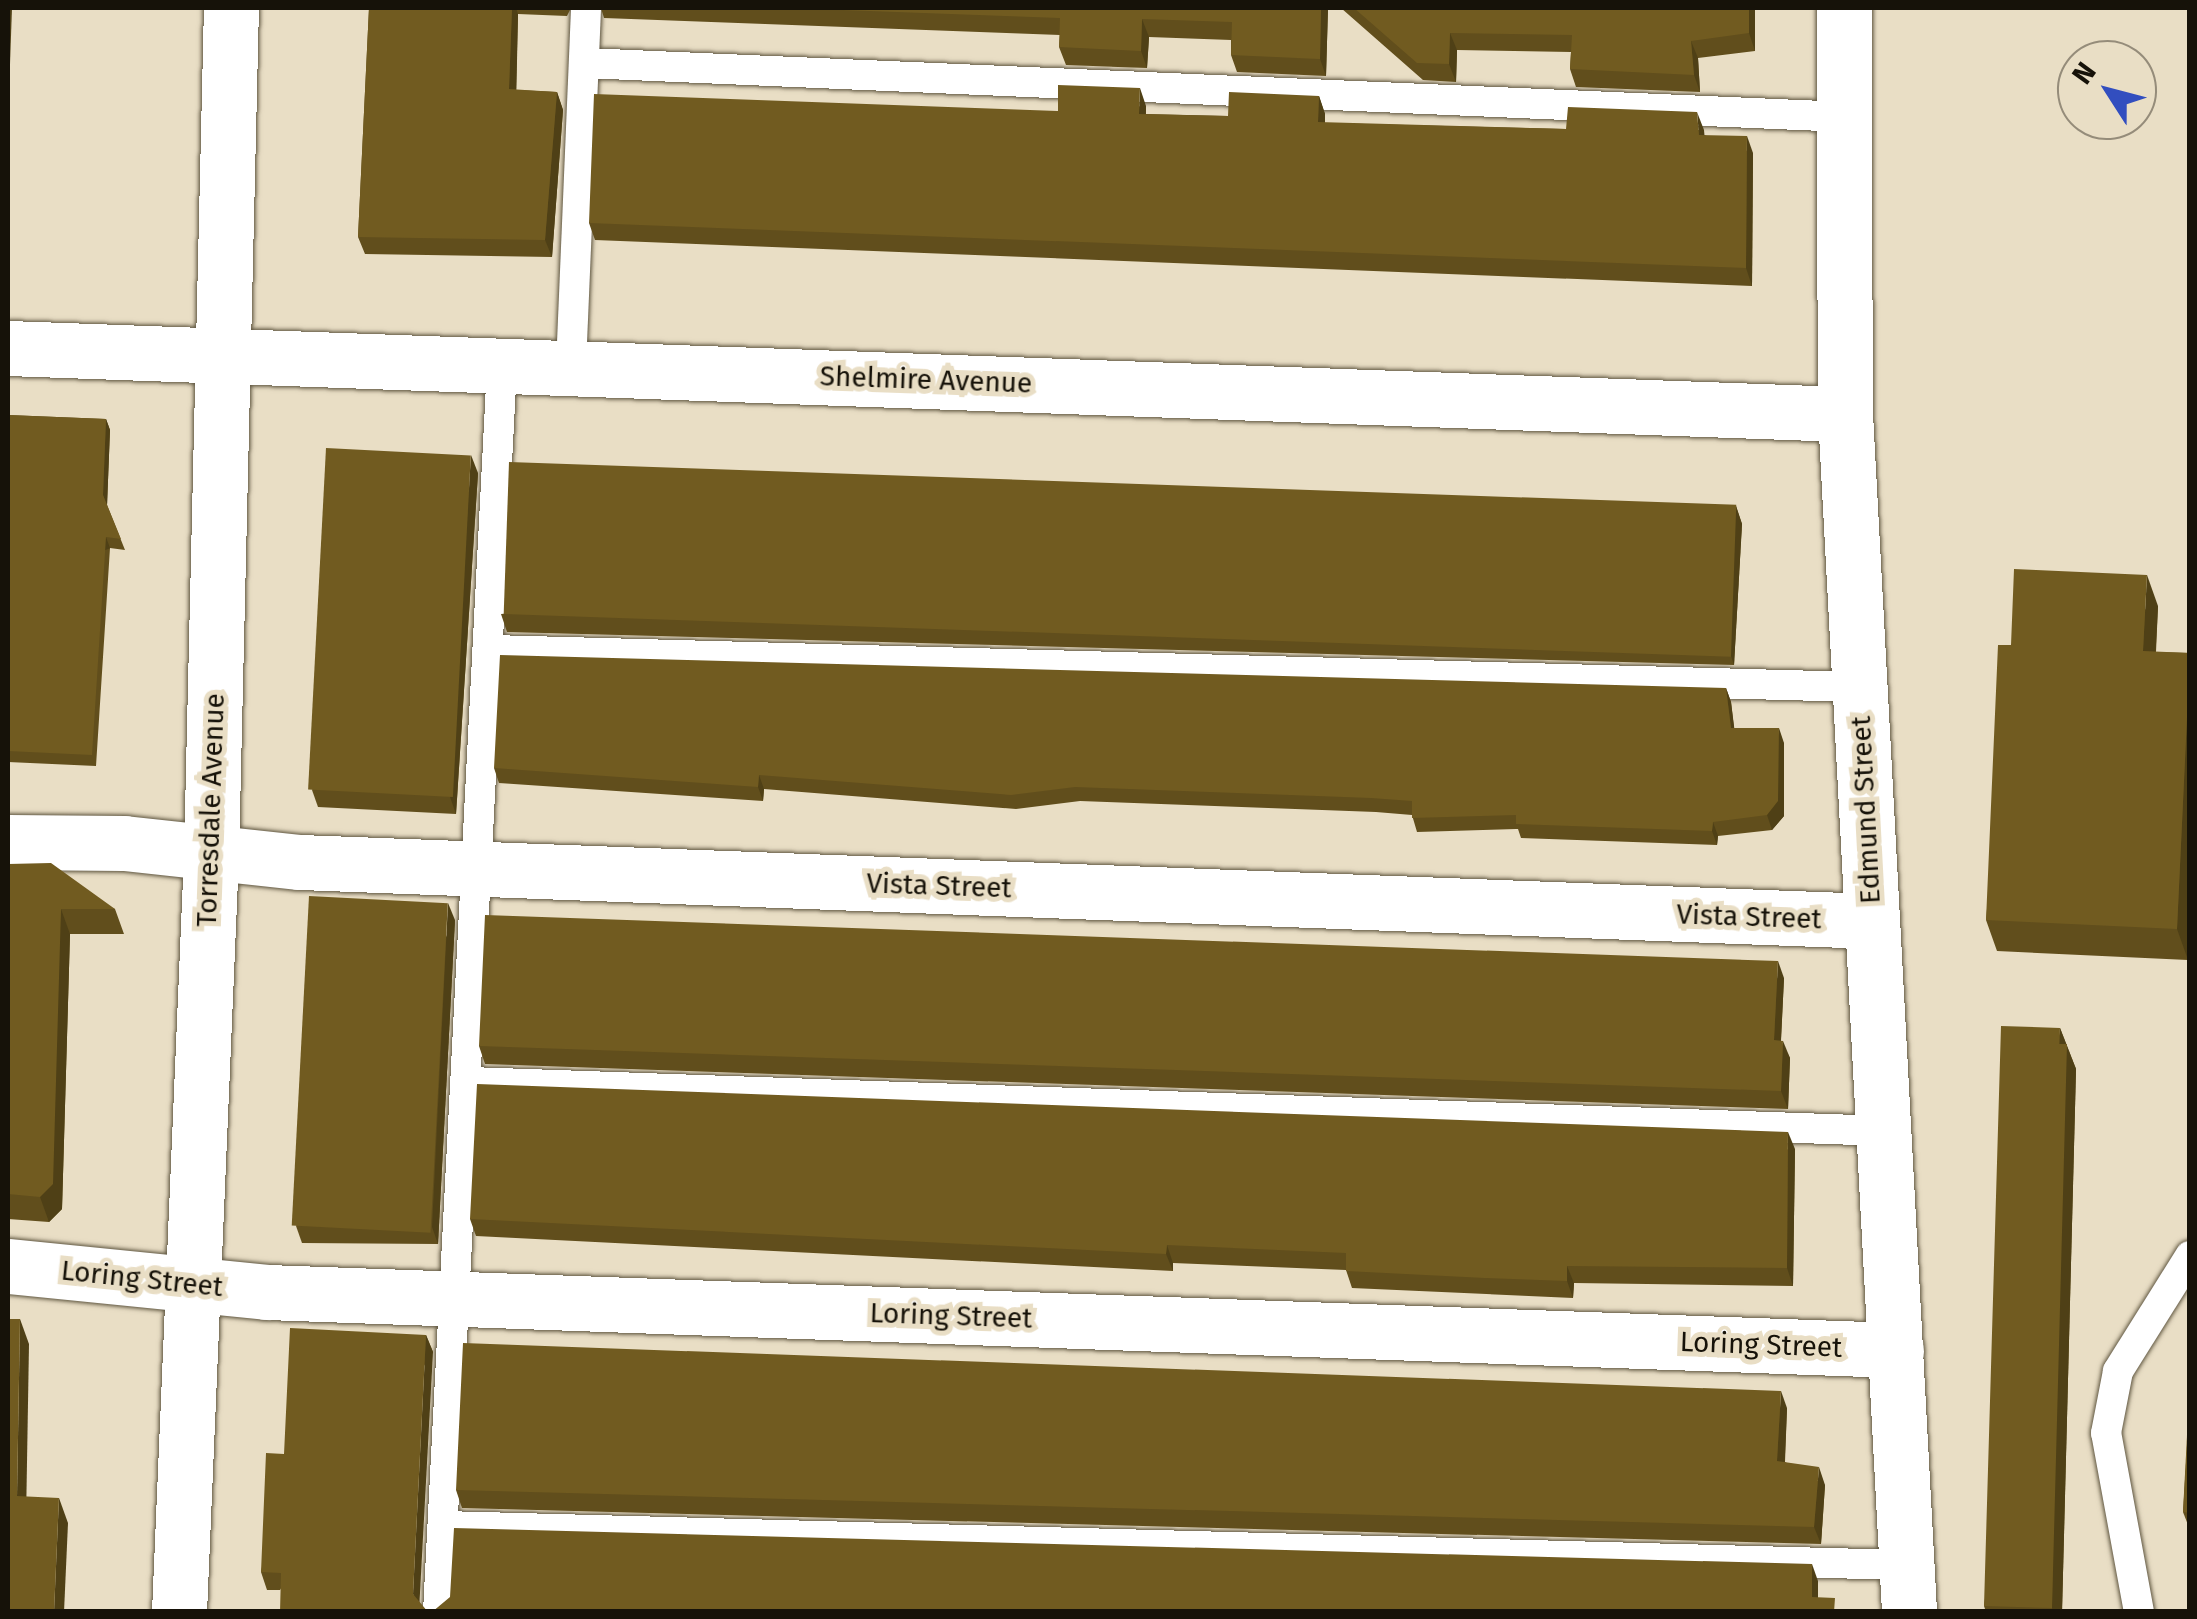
<!DOCTYPE html>
<style>
body{margin:0}
#map{position:relative;width:2197px;height:1619px;overflow:hidden;background:#e9dec5;font-family:"Fira Sans",sans-serif}
div>[style]{position:absolute}
[style*='--x']{left:calc(var(--x)*1px);top:calc(var(--y)*1px);width:calc(var(--w)*1px);rotate:calc(var(--a)*1deg)}
.roads{filter:drop-shadow(0 0 2px #5f5640) drop-shadow(0 0 2px #5f5640)}
.lane>*{height:30px;margin:-15px;padding:0 15px;transform-origin:15px;border-radius:15px;background:#fff}
.street>*{height:55px;margin:-27.5px;padding:0 27.5px;transform-origin:27.5px;border-radius:27.5px;background:#fff}
.secondary>*{height:55px;margin:-27.5px;padding:0 27.5px;transform-origin:27.5px;border-radius:27.5px;background:#fff}
.wall>*{inset:0;background:#614e1c}
.shaded-wall>*{inset:0;background:#4f4016;transform-origin:0 0}
.building>*{inset:0;background:#715b20;transform-origin:0 0}
span{translate:-50% -50%;white-space:nowrap;text-align:center;line-height:1.15;-webkit-text-stroke:10px #e9dec5;paint-order:stroke}
.street-label{font-size:28px;color:#161209}
.frame{position:absolute;inset:0;border:10px solid #161209;pointer-events:none}
.north{position:absolute;left:2057px;top:40px;width:100px;height:100px;box-sizing:border-box;background:#e9dec5;border:2px solid #958c7a;border-radius:50%;rotate:306deg;font-size:28px;font-weight:700;line-height:40px;text-align:center;color:#161209}
.north::after{content:'';display:block;margin:auto;width:35px;height:45px;background:#324ebf;clip-path:polygon(50% 0,100% 100%,50% 72%,0 100%)}
</style>
<div id="map">
<div class="roads">
<div class="lane">
<i style="--x:584;--y:63;--w:1261;--a:2.45"></i>
<i style="--x:571;--y:367;--w:359;--a:-87.6"></i>
<i style="--x:491;--y:650;--w:1369;--a:1.55"></i>
<i style="--x:469;--y:1082;--w:1417;--a:1.98"></i>
<i style="--x:443;--y:1526;--w:1464;--a:1.53"></i>
<i style="--x:438;--y:1612;--w:1249;--a:-87.06"></i>
<i style="--x:2139;--y:1612;--w:182;--a:-100.4"></i>
<i style="--x:2106;--y:1433;--w:63;--a:-79"></i>
<i style="--x:2118;--y:1371;--w:136;--a:-57.9"></i>
</div>
<div class="street">
<i style="--x:1844;--y:8;--w:406;--a:89.9"></i>
<i style="--x:1845;--y:414;--w:1200;--a:86.94"></i>
<i style="--x:8;--y:348;--w:1838;--a:2.06"></i>
<i style="--x:8;--y:842;--w:116;--a:0.5"></i>
<i style="--x:124;--y:843;--w:177;--a:6.2"></i>
<i style="--x:300;--y:862;--w:1573;--a:2.15"></i>
<i style="--x:8;--y:1266;--w:260;--a:5.7"></i>
<i style="--x:267;--y:1292;--w:1630;--a:2.04"></i>
</div>
<div class="secondary">
<i style="--x:179;--y:1612;--w:759;--a:-87.58"></i>
<i style="--x:211;--y:854;--w:846;--a:-88.65"></i>
</div>
</div>
<div class="wall">
<i style="clip-path:polygon(369px 8px,571px 8px,567px 16px,518px 14px,516px 90px,557px 92px,563px 110px,552px 257px,365px 254px,358px 237px)"></i>
<i style="clip-path:polygon(601px 8px,1328px 8px,1326px 76px,1237px 72px,1231px 55px,1231px 40px,1149px 37px,1147px 68px,1066px 65px,1059px 47px,1060px 35px,604px 18px)"></i>
<i style="clip-path:polygon(1341px 8px,1755px 8px,1755px 51px,1698px 58px,1700px 92px,1576px 87px,1570px 69px,1571px 52px,1457px 50px,1456px 82px,1423px 80px)"></i>
<i style="clip-path:polygon(1319px 96px,1325px 114px,1325px 123px,1566px 129px,1704px 130px,1704px 135px,1753px 153px,1752px 286px,595px 240px,589px 223px,1058px 111px,1146px 106px,1146px 114px,1228px 116px)"></i>
<i style="clip-path:polygon(8px 415px,106px 419px,110px 430px,107px 505px,125px 550px,110px 548px,96px 766px,8px 762px)"></i>
<i style="clip-path:polygon(478px 473px,456px 814px,318px 807px,312px 790px)"></i>
<i style="clip-path:polygon(1736px 506px,1742px 524px,1734px 665px,507px 632px,501px 614px)"></i>
<i style="clip-path:polygon(2158px 606px,2156px 652px,2190px 653px,2188px 960px,1997px 951px,1986px 920px,2011px 645px)"></i>
<i style="clip-path:polygon(1726px 688px,1731px 702px,1734px 728px,1784px 743px,1784px 816px,1772px 830px,1718px 836px,1717px 845px,1521px 838px,1518px 829px,1417px 832px,1412px 815px,1376px 812px,1080px 801px,1016px 809px,764px 789px,763px 801px,499px 783px,494px 768px)"></i>
<i style="clip-path:polygon(8px 864px,115px 909px,124px 934px,70px 934px,62px 1209px,49px 1222px,8px 1219px)"></i>
<i style="clip-path:polygon(455px 920px,438px 1244px,302px 1243px,296px 1226px)"></i>
<i style="clip-path:polygon(1784px 978px,1781px 1041px,1790px 1058px,1788px 1109px,485px 1064px,479px 1046px)"></i>
<i style="clip-path:polygon(2060px 1028px,2076px 1069px,2062px 1612px,1986px 1612px,1984px 1606px)"></i>
<i style="clip-path:polygon(1795px 1149px,1793px 1286px,1574px 1283px,1573px 1298px,1352px 1288px,1346px 1270px,1173px 1263px,1173px 1271px,476px 1236px,470px 1219px)"></i>
<i style="clip-path:polygon(426px 1335px,433px 1352px,280px 1590px,267px 1590px,261px 1572px,284px 1454px)"></i>
<i style="clip-path:polygon(2190px 1397px,2190px 1530px,2183px 1512px)"></i>
<i style="clip-path:polygon(1787px 1408px,1785px 1462px,1825px 1485px,1821px 1544px,462px 1508px,456px 1490px)"></i>
</div>
<div class="shaded-wall">
<i style="clip-path:polygon(8px 8px,12px 8px,8px 120px)"></i>
<i style="clip-path:polygon(512px 8px,516px 8px,518px 14px,516px 107px,509px 89px)"></i>
<i style="clip-path:polygon(1321px 8px,1328px 8px,1326px 76px,1320px 59px)"></i>
<i style="clip-path:polygon(1749px 8px,1755px 8px,1755px 51px,1749px 33px)"></i>
<i style="clip-path:polygon(1142px 19px,1149px 37px,1147px 68px,1141px 51px)"></i>
<i style="clip-path:polygon(1450px 33px,1457px 50px,1456px 82px,1449px 64px)"></i>
<i style="clip-path:polygon(1691px 41px,1698px 58px,1700px 92px,1694px 75px)"></i>
<i style="clip-path:polygon(1140px 88px,1146px 106px,1145px 131px,1139px 114px)"></i>
<i style="clip-path:polygon(557px 92px,563px 110px,552px 257px,545px 240px)"></i>
<i style="clip-path:polygon(1319px 96px,1325px 114px,1325px 140px,1318px 122px)"></i>
<i style="clip-path:polygon(1697px 112px,1704px 130px,1706px 152px,1699px 135px)"></i>
<i style="clip-path:polygon(1747px 136px,1753px 153px,1752px 286px,1746px 268px)"></i>
<i style="clip-path:polygon(106px 419px,110px 430px,107px 506px,103px 495px)"></i>
<i style="clip-path:polygon(471px 455px,478px 473px,456px 814px,450px 797px)"></i>
<i style="clip-path:polygon(1736px 506px,1742px 524px,1734px 665px,1728px 647px)"></i>
<i style="left:106px;top:537px;width:12px;height:218px;rotate:70deg"></i>
<i style="clip-path:polygon(2147px 575px,2158px 606px,2154px 682px,2143px 651px)"></i>
<i style="clip-path:polygon(2190px 655px,2190px 936px,2188px 960px,2177px 929px)"></i>
<i style="clip-path:polygon(1726px 688px,1731px 702px,1736px 742px,1731px 728px)"></i>
<i style="clip-path:polygon(1779px 728px,1784px 743px,1784px 816px,1772px 830px,1767px 815px)"></i>
<i style="clip-path:polygon(759px 775px,764px 789px,763px 801px,758px 787px)"></i>
<i style="clip-path:polygon(1713px 822px,1718px 836px,1717px 845px,1712px 831px)"></i>
<i style="clip-path:polygon(448px 903px,455px 920px,438px 1244px,432px 1227px)"></i>
<i style="clip-path:polygon(61px 909px,70px 934px,62px 1209px,49px 1222px,40px 1197px)"></i>
<i style="clip-path:polygon(1778px 961px,1784px 978px,1780px 1058px,1774px 1040px)"></i>
<i style="clip-path:polygon(2060px 1028px,2076px 1069px,2062px 1612px,2053px 1612px,2052px 1608px)"></i>
<i style="clip-path:polygon(1783px 1041px,1790px 1058px,1788px 1109px,1781px 1091px)"></i>
<i style="clip-path:polygon(1788px 1132px,1795px 1149px,1793px 1286px,1787px 1268px)"></i>
<i style="clip-path:polygon(1167px 1245px,1173px 1263px,1173px 1271px,1166px 1254px)"></i>
<i style="clip-path:polygon(1567px 1266px,1574px 1283px,1573px 1298px,1567px 1281px)"></i>
<i style="clip-path:polygon(20px 1319px,29px 1344px,26px 1521px,17px 1496px)"></i>
<i style="clip-path:polygon(426px 1335px,433px 1352px,419px 1611px,413px 1594px)"></i>
<i style="clip-path:polygon(1781px 1391px,1787px 1408px,1784px 1478px,1777px 1461px)"></i>
<i style="clip-path:polygon(1819px 1467px,1825px 1485px,1821px 1544px,1814px 1527px)"></i>
<i style="clip-path:polygon(59px 1498px,68px 1523px,64px 1612px,54px 1612px)"></i>
<i style="clip-path:polygon(1812px 1564px,1818px 1581px,1818px 1612px,1812px 1597px)"></i>
</div>
<div class="building">
<i style="clip-path:polygon(369px 8px,512px 8px,509px 89px,557px 92px,545px 240px,358px 237px)"></i>
<i style="clip-path:polygon(788px 8px,1321px 8px,1320px 59px,1231px 55px,1232px 22px,1142px 19px,1141px 51px,1059px 47px,1060px 18px)"></i>
<i style="clip-path:polygon(1354px 8px,1749px 8px,1749px 33px,1691px 41px,1694px 75px,1570px 69px,1572px 35px,1450px 33px,1449px 64px,1417px 63px)"></i>
<i style="clip-path:polygon(1058px 85px,1140px 88px,1139px 114px,1228px 116px,1229px 92px,1319px 96px,1318px 122px,1566px 129px,1568px 107px,1697px 112px,1699px 135px,1747px 136px,1746px 268px,589px 223px,594px 94px,1058px 111px)"></i>
<i style="clip-path:polygon(8px 415px,106px 419px,103px 495px,121px 539px,106px 537px,92px 755px,8px 751px)"></i>
<i style="left:326px;top:448px;width:145px;height:342px;rotate:3deg"></i>
<i style="left:509px;top:462px;width:1228px;height:152px;rotate:2deg"></i>
<i style="clip-path:polygon(2014px 569px,2147px 575px,2143px 651px,2190px 653px,2177px 929px,1986px 920px,1998px 645px,2011px 645px)"></i>
<i style="clip-path:polygon(500px 655px,1726px 688px,1731px 728px,1779px 728px,1778px 801px,1767px 815px,1713px 822px,1712px 831px,1516px 824px,1516px 815px,1412px 818px,1412px 801px,1371px 798px,1075px 787px,1011px 795px,759px 775px,758px 787px,494px 768px)"></i>
<i style="clip-path:polygon(51px 863px,115px 909px,61px 909px,53px 1184px,40px 1197px,8px 1194px,8px 864px)"></i>
<i style="left:309px;top:896px;width:139px;height:330px;rotate:3deg"></i>
<i style="clip-path:polygon(485px 915px,1778px 961px,1774px 1040px,1783px 1041px,1781px 1091px,479px 1046px)"></i>
<i style="clip-path:polygon(2001px 1026px,2060px 1028px,2059px 1044px,2067px 1044px,2052px 1608px,1984px 1606px)"></i>
<i style="clip-path:polygon(477px 1084px,1788px 1132px,1787px 1268px,1567px 1266px,1567px 1281px,1485px 1278px,1346px 1271px,1346px 1253px,1167px 1245px,1166px 1254px,470px 1219px)"></i>
<i style="clip-path:polygon(8px 1319px,20px 1319px,17px 1496px,59px 1498px,54px 1612px,8px 1612px)"></i>
<i style="clip-path:polygon(290px 1328px,426px 1335px,413px 1594px,428px 1612px,280px 1612px,281px 1573px,261px 1572px,266px 1453px,284px 1454px)"></i>
<i style="clip-path:polygon(463px 1343px,1781px 1391px,1777px 1461px,1819px 1467px,1814px 1527px,456px 1490px)"></i>
<i style="clip-path:polygon(2189px 1397px,2190px 1397px,2190px 1513px,2183px 1512px)"></i>
<i style="clip-path:polygon(454px 1528px,1812px 1564px,1812px 1597px,1835px 1598px,1834px 1612px,432px 1612px,450px 1597px)"></i>
</div>
<div class="street-label">
<span style="left:926px;top:380px;rotate:2deg">Shelmire Avenue</span>
<span style="left:211px;top:810px;rotate:-88deg">Torresdale Avenue</span>
<span style="left:1866px;top:810px;rotate:-93deg">Edmund Street</span>
<span style="left:939px;top:886px;rotate:2deg">Vista Street</span>
<span style="left:1749px;top:917px;rotate:2deg">Vista Street</span>
<span style="left:142px;top:1279px;rotate:6deg">Loring Street</span>
<span style="left:951px;top:1316px;rotate:2deg">Loring Street</span>
<span style="left:1761px;top:1345px;rotate:2deg">Loring Street</span>
</div>
<div class="frame"></div>
<div class="north">N</div>
</div>
